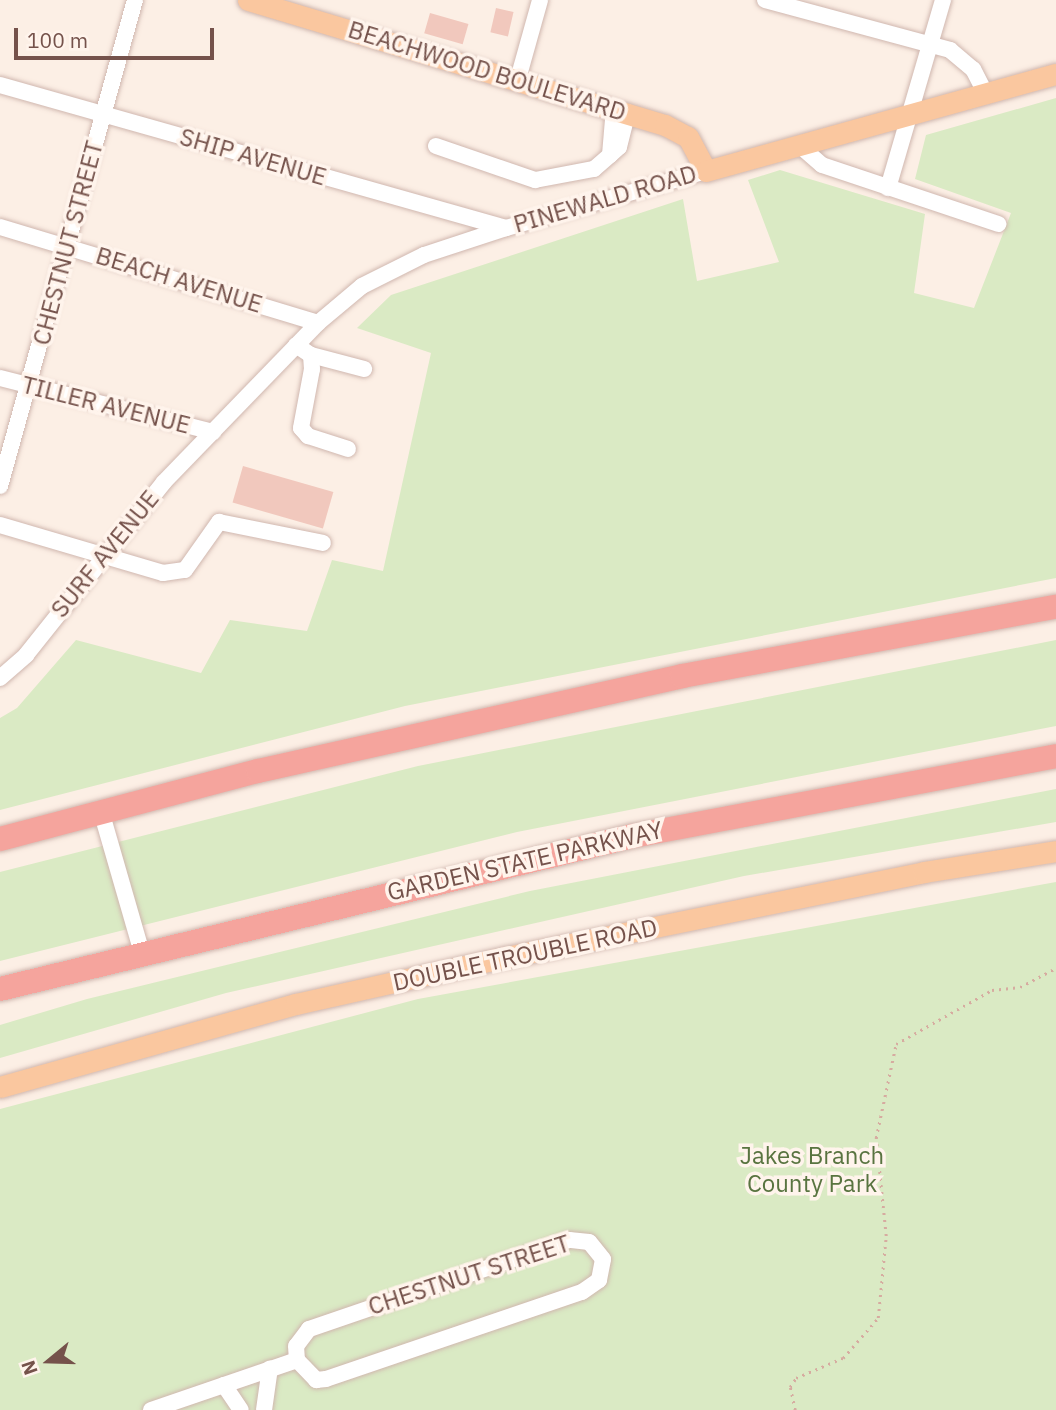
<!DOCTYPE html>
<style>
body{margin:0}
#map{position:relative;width:1056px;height:1410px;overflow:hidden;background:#fcefe5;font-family:"IBM Plex Sans",sans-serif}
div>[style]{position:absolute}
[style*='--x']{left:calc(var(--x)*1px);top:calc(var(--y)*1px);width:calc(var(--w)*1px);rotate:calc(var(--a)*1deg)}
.green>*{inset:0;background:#daeac4}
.building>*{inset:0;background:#f1c8bd;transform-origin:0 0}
.path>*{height:2.5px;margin-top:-1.25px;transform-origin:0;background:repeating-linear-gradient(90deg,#d6aba0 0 2px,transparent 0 7px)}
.roads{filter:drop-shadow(0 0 2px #d0b7af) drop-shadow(0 0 2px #d0b7af)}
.minor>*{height:16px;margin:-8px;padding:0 8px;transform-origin:8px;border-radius:8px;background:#fff}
.major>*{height:21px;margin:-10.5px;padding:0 10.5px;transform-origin:10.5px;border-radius:10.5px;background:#fac79f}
.highway>*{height:24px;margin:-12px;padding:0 12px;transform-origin:12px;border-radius:12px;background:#f5a49d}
span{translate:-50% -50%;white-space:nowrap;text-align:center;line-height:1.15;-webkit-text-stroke:7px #fff4ec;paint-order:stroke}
.street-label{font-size:24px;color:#75524b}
.park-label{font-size:24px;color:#597440}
.north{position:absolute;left:14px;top:1326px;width:70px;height:70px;-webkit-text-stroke:5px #fff4ec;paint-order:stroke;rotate:251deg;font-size:19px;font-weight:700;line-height:28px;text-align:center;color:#75524b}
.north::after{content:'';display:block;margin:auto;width:24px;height:32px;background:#75524b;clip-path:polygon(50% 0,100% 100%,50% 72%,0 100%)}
.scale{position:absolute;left:14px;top:28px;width:200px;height:32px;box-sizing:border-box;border:4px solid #75524b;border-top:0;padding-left:9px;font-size:21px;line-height:24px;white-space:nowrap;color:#75524b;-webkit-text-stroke:5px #fff4ec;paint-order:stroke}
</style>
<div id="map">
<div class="green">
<i style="clip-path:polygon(1056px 98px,1056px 578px,405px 706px,0 810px,0 718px,17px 708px,76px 640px,201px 673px,230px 620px,307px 631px,332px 560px,383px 571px,431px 353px,357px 328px,391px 295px,683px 199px,697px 281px,779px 262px,748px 180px,780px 170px,925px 214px,914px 293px,974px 308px,1011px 213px,915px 179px,926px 135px)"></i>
<i style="clip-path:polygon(1056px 640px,1056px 726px,517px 832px,0 961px,0 872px,418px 766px)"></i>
<i style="clip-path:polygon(1056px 789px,1056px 822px,744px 876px,226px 993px,0 1058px,0 1025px,87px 999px,530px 891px)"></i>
<i style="clip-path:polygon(1056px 882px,1056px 1410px,0 1410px,0 1109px,418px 999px)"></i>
</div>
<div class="building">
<i style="left:496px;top:8px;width:18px;height:25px;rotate:13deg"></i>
<i style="left:430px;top:13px;width:40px;height:21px;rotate:16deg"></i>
<i style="left:243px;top:466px;width:94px;height:38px;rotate:16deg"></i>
</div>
<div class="path">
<i style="--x:795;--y:1410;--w:24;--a:-102"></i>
<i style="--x:790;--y:1387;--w:11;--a:-56"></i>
<i style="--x:796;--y:1378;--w:51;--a:-23.1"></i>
<i style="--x:843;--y:1358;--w:53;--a:-48.8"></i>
<i style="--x:878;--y:1318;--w:82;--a:-84.4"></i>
<i style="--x:886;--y:1236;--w:99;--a:-95.8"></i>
<i style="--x:876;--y:1138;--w:96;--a:-78"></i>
<i style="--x:896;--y:1044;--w:110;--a:-29.4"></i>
<i style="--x:992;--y:990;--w:28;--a:-6"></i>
<i style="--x:1020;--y:987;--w:41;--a:-27.8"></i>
</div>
<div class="roads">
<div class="minor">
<i style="--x:765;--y:0;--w:192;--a:15.1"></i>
<i style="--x:950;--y:50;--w:30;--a:40"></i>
<i style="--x:973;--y:69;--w:28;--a:63"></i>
<i style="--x:518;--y:79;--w:82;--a:-74.4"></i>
<i style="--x:0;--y:85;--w:526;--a:15.78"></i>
<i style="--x:614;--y:108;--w:47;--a:94.9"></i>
<i style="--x:610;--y:155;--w:12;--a:-42"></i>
<i style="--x:619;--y:147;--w:36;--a:-76"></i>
<i style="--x:799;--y:145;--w:30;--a:41"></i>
<i style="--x:822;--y:165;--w:186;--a:18.5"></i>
<i style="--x:436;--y:146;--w:105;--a:19"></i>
<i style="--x:535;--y:180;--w:60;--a:-10.6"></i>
<i style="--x:594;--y:169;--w:21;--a:-41"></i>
<i style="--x:888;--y:188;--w:196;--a:-73.7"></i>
<i style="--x:0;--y:227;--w:332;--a:16.8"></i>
<i style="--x:296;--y:345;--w:18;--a:34"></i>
<i style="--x:311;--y:355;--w:14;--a:86"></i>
<i style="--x:312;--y:369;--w:60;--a:100.6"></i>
<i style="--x:301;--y:428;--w:11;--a:49"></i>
<i style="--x:308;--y:436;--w:42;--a:18"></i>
<i style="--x:311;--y:355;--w:55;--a:14.8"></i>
<i style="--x:0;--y:378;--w:220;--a:14.2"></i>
<i style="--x:0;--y:486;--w:504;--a:-74.48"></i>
<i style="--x:0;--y:525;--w:170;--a:16.4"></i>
<i style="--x:163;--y:573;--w:22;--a:-8"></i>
<i style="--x:185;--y:570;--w:59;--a:-54.7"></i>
<i style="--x:219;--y:522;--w:106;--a:11.4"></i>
<i style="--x:0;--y:678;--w:35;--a:-41"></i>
<i style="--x:26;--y:655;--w:221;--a:-51.4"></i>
<i style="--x:164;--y:482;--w:221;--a:-45.9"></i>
<i style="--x:318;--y:323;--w:57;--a:-40.1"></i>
<i style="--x:362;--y:286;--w:69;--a:-26.6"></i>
<i style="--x:424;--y:255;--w:86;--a:-18.2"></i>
<i style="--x:506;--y:228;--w:208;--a:-15.9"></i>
<i style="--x:101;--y:811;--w:148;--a:73.9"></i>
<i style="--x:224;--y:1385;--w:30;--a:56"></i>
<i style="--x:151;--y:1410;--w:154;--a:-18.9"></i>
<i style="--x:297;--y:1360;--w:28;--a:46"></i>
<i style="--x:316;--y:1380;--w:10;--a:-6"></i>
<i style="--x:326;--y:1379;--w:270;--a:-18.8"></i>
<i style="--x:582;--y:1292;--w:21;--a:-35"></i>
<i style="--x:599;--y:1280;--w:21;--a:-79"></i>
<i style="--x:603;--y:1259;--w:22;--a:-129"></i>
<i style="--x:589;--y:1242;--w:20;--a:-174"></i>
<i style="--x:569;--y:1240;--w:275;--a:161.1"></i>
<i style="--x:309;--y:1329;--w:21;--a:127"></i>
<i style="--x:296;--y:1346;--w:14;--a:86"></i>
<i style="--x:264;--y:1410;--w:42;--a:-81.9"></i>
</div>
<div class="major">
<i style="--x:248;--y:0;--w:435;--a:16.7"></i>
<i style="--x:665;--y:125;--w:26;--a:28"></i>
<i style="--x:688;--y:137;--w:38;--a:62"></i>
<i style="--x:706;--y:171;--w:363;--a:-15.5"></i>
<i style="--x:0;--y:1087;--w:307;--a:-15.7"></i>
<i style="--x:296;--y:1004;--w:216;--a:-12.6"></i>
<i style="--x:507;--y:957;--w:426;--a:-11.5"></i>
<i style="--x:924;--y:872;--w:134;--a:-9"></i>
</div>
<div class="highway">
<i style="--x:0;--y:839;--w:267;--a:-14.8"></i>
<i style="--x:258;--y:771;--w:435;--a:-12.6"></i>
<i style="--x:682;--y:676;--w:380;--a:-10.5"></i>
<i style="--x:0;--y:989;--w:651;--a:-13.59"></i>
<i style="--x:633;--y:836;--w:430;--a:-10.7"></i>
</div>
</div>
<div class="street-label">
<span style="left:487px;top:71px;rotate:17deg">BEACHWOOD BOULEVARD</span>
<span style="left:253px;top:157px;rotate:16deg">SHIP AVENUE</span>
<span style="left:605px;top:199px;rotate:-16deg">PINEWALD ROAD</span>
<span style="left:68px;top:243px;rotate:-75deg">CHESTNUT STREET</span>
<span style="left:179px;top:280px;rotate:17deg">BEACH AVENUE</span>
<span style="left:106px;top:405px;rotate:14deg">TILLER AVENUE</span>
<span style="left:105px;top:554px;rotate:-51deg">SURF AVENUE</span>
<span style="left:525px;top:861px;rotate:-13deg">GARDEN STATE PARKWAY</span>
<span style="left:525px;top:955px;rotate:-12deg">DOUBLE TROUBLE ROAD</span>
<span style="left:469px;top:1275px;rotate:-18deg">CHESTNUT STREET</span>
</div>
<div class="park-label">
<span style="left:812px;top:1170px">Jakes Branch<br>County Park</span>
</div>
<div class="north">N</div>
<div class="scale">100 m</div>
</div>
